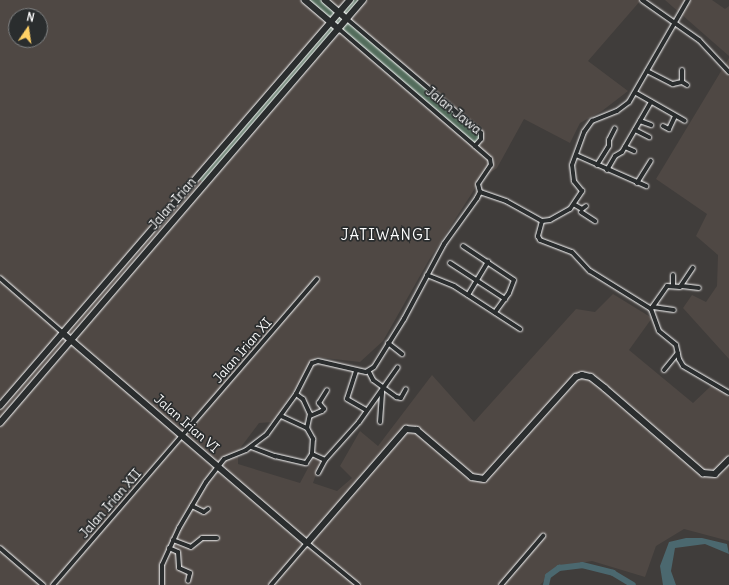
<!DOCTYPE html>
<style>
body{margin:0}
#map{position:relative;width:729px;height:585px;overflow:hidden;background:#403d3b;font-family:Delius,sans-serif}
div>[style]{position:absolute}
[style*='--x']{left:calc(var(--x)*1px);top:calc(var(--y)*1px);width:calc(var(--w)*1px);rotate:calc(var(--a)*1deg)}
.built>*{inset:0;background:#4f4844}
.green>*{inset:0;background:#536d5c}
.water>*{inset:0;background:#4b686f}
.river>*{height:6px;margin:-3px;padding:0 3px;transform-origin:3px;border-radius:3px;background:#4b686f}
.roads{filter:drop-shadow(0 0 1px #fff) drop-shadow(0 0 1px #fff)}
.street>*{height:4px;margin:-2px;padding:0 2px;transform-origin:2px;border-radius:2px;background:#2a2d2e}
.secondary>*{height:5.5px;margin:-2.75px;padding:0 2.75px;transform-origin:2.75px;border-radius:2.75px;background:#2a2d2e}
span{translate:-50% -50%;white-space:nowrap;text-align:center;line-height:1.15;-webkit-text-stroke:3.5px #2a2d2e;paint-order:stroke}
.street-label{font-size:13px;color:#fff}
.quarter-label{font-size:15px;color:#fff;letter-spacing:1px}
.north{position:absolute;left:8px;top:8px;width:40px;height:40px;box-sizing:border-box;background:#2a2d2e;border:1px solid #7f8182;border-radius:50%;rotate:13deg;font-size:11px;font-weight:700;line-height:16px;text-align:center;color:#fff}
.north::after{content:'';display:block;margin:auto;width:14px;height:18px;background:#ffd166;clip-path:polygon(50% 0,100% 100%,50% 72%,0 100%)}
</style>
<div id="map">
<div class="built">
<i style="clip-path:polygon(evenodd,0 0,641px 0,588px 61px,628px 91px,602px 111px,580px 123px,570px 143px,524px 119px,497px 168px,481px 179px,429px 260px,383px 341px,360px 362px,316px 357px,273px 422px,259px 423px,238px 451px,238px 464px,300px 483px,315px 455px,322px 458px,313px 483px,337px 491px,352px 478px,340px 466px,360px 431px,378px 446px,432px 375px,474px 422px,576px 309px,595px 312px,613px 294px,652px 318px,629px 350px,693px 403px,713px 384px,729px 397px,729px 541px,684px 529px,656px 546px,645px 577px,592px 561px,557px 567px,540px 585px,0 585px,0 0,16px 16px,40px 16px,40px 40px,16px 40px,16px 16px)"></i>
<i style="clip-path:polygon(665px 0,712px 0,725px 9px,729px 6px,729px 56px)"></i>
<i style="clip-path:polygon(729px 58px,729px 359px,683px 308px,692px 295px,706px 302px,717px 286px,718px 255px,696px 236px,707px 214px,656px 179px)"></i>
</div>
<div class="green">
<i style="clip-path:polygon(305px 0,325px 0,339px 12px,350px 0,363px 0,347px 19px,481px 136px,475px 146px,339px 29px,205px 184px,197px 177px,330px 22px)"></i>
</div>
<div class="water">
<i style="clip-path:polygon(686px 538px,702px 538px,727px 544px,729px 554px,705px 544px,675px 548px,671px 571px,676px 585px,663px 585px,660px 566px,669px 542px)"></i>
</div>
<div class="river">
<i style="--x:546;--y:585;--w:9;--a:-77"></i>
<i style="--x:548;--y:576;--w:14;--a:-36"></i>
<i style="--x:559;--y:568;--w:23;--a:-7"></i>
<i style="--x:582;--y:565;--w:32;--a:14"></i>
<i style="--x:613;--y:573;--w:23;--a:31"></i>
</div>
<div class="roads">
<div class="street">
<i style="--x:642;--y:0;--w:70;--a:35.1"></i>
<i style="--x:699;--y:40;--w:44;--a:46.8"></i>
<i style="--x:347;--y:19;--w:176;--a:40.4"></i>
<i style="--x:481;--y:133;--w:6;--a:90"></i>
<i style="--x:481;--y:139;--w:9;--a:131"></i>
<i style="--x:647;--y:71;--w:29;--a:27"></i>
<i style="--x:673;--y:84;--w:9;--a:-13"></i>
<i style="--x:682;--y:82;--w:6;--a:31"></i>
<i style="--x:682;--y:82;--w:12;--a:-90"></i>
<i style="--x:636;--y:93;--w:56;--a:29.7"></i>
<i style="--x:640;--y:121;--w:12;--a:20"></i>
<i style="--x:663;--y:126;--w:7;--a:27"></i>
<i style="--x:669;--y:129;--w:14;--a:-65"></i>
<i style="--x:635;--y:130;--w:16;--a:27"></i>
<i style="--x:625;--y:147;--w:10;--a:24"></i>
<i style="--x:576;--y:155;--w:77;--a:23.9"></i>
<i style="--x:597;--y:165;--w:22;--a:-58"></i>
<i style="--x:609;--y:146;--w:6;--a:-90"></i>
<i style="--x:609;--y:140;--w:13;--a:-63"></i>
<i style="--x:607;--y:170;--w:16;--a:-60"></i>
<i style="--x:615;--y:156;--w:8;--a:-30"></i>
<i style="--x:622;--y:152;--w:58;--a:-59.9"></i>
<i style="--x:637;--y:183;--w:26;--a:-58"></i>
<i style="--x:480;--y:192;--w:28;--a:19"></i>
<i style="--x:506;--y:201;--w:41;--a:29.1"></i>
<i style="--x:542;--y:221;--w:8;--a:-7"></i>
<i style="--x:550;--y:220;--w:23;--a:-29"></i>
<i style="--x:570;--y:209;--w:22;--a:-56"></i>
<i style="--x:582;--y:191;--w:13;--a:-129"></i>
<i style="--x:574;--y:181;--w:16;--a:-97"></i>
<i style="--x:572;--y:165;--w:35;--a:-70"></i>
<i style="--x:584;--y:132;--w:14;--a:-54"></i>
<i style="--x:592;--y:121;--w:27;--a:-22"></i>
<i style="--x:617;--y:111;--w:15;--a:-37"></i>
<i style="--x:629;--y:102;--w:118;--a:-60"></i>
<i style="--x:575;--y:205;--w:8;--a:30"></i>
<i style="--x:582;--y:209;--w:5;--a:-37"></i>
<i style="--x:581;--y:212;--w:17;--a:33"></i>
<i style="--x:542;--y:221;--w:16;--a:105"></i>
<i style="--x:538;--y:236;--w:4;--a:63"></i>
<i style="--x:540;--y:240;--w:34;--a:21"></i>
<i style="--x:572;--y:252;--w:26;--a:47"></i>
<i style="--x:590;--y:271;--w:72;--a:31.9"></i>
<i style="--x:651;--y:309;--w:23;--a:70"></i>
<i style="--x:659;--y:331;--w:22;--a:39"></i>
<i style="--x:676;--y:345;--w:14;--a:78"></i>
<i style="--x:679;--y:359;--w:8;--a:60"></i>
<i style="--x:683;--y:366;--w:53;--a:30.4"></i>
<i style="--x:463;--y:246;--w:61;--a:33.7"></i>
<i style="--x:514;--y:280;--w:14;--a:111"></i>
<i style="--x:509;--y:293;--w:24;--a:126"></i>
<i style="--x:450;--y:263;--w:66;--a:33.2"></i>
<i style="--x:427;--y:275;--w:29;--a:22"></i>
<i style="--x:454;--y:286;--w:79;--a:33.1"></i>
<i style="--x:673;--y:275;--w:11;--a:90"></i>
<i style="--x:0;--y:278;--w:84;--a:41.1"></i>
<i style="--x:682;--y:286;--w:17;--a:7"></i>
<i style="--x:468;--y:295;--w:39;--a:-59"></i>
<i style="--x:653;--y:307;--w:21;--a:8"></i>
<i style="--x:651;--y:309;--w:28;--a:-55"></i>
<i style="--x:667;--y:286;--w:13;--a:4"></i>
<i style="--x:680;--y:287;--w:23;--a:-56"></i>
<i style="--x:388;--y:343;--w:18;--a:38"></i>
<i style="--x:664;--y:370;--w:22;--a:-51"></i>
<i style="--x:356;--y:371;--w:29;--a:108"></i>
<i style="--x:347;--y:399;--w:22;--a:30"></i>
<i style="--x:369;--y:372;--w:9;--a:63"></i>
<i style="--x:373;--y:380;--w:29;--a:36"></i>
<i style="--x:396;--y:397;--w:5;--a:11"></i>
<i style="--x:401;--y:398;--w:10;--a:-61"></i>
<i style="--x:296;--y:394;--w:9;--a:36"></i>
<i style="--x:303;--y:399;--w:17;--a:65"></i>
<i style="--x:310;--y:414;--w:14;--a:102"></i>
<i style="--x:307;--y:428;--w:13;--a:61"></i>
<i style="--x:313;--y:439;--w:15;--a:94"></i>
<i style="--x:281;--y:416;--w:29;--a:25"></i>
<i style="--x:310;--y:416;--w:13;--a:-23"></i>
<i style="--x:322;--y:411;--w:3;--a:-45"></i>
<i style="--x:324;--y:409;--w:8;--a:-130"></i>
<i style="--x:319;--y:403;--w:15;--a:-58"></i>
<i style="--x:380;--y:422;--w:31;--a:-86"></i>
<i style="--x:251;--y:447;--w:26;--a:21"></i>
<i style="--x:275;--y:456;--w:32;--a:13"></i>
<i style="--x:306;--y:463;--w:11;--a:-56"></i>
<i style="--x:312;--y:454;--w:14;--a:25"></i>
<i style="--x:325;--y:460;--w:51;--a:-48.2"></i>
<i style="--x:359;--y:422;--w:67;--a:-54.7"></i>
<i style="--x:318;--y:473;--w:15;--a:-62"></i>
<i style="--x:192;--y:506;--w:13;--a:27"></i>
<i style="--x:204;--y:512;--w:5;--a:-37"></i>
<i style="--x:173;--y:540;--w:19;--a:21"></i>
<i style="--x:191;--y:547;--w:14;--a:-39"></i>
<i style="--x:202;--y:538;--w:15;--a:0"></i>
<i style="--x:0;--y:548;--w:57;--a:40.7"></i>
<i style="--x:169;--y:548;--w:10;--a:24"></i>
<i style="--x:178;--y:552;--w:16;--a:86"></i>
<i style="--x:179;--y:568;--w:12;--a:24"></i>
<i style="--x:190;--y:573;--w:8;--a:104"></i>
<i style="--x:53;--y:585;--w:404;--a:-49.2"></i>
<i style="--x:162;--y:585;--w:20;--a:-90"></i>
<i style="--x:162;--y:565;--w:41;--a:-65.3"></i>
<i style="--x:179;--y:528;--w:53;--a:-59.6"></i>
<i style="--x:206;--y:482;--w:29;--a:-52"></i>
<i style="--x:224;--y:459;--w:24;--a:-22"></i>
<i style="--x:246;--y:450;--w:26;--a:-37"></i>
<i style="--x:267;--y:434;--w:49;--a:-54.1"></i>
<i style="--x:296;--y:394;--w:35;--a:-63"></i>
<i style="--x:312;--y:363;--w:6;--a:-18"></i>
<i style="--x:318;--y:361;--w:49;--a:12.9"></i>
<i style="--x:366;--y:372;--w:9;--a:-32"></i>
<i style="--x:374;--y:367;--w:57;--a:-58"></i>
<i style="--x:404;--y:319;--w:85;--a:-61.9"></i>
<i style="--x:444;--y:244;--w:57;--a:-54.3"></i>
<i style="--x:477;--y:198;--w:7;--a:-63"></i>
<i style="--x:480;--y:192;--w:8;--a:-104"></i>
<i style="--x:478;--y:184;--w:23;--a:-56"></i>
<i style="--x:491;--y:165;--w:6;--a:-99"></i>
<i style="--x:490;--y:159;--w:20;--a:-139"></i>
<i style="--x:475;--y:146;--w:179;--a:-139.3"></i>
<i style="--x:271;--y:585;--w:55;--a:-49.4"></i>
<i style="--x:307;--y:543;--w:66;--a:39.5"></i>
<i style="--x:501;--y:585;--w:65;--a:-49.4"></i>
</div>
<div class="secondary">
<i style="--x:305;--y:0;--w:45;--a:40.5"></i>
<i style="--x:325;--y:0;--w:29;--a:41"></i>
<i style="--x:63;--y:333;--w:322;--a:40.7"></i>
<i style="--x:307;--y:543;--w:151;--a:-49"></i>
<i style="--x:406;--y:429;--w:11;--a:5"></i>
<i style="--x:417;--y:430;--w:72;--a:40.5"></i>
<i style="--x:472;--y:477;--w:12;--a:9"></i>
<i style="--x:484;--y:479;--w:137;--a:-48"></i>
<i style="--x:576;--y:377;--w:6;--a:-18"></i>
<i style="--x:582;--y:375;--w:9;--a:13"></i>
<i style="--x:591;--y:377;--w:18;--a:38"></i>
<i style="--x:605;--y:388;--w:130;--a:40.9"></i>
<i style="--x:703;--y:473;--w:12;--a:5"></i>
<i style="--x:715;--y:474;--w:20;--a:-45"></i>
<i style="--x:0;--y:406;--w:536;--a:-49.24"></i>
<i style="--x:0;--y:423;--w:557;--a:-49.37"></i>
</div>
</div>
<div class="street-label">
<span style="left:453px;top:111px;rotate:39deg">Jalan Jawa</span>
<span style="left:173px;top:204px;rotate:-49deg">Jalan Irian</span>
<span style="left:243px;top:351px;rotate:-49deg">Jalan Irian XI</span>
<span style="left:186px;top:424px;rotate:41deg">Jalan Irian VI</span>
<span style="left:111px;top:504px;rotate:-49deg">Jalan Irian XII</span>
</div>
<div class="quarter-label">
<span style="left:386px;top:235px">JATIWANGI</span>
</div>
<div class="north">N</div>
</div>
